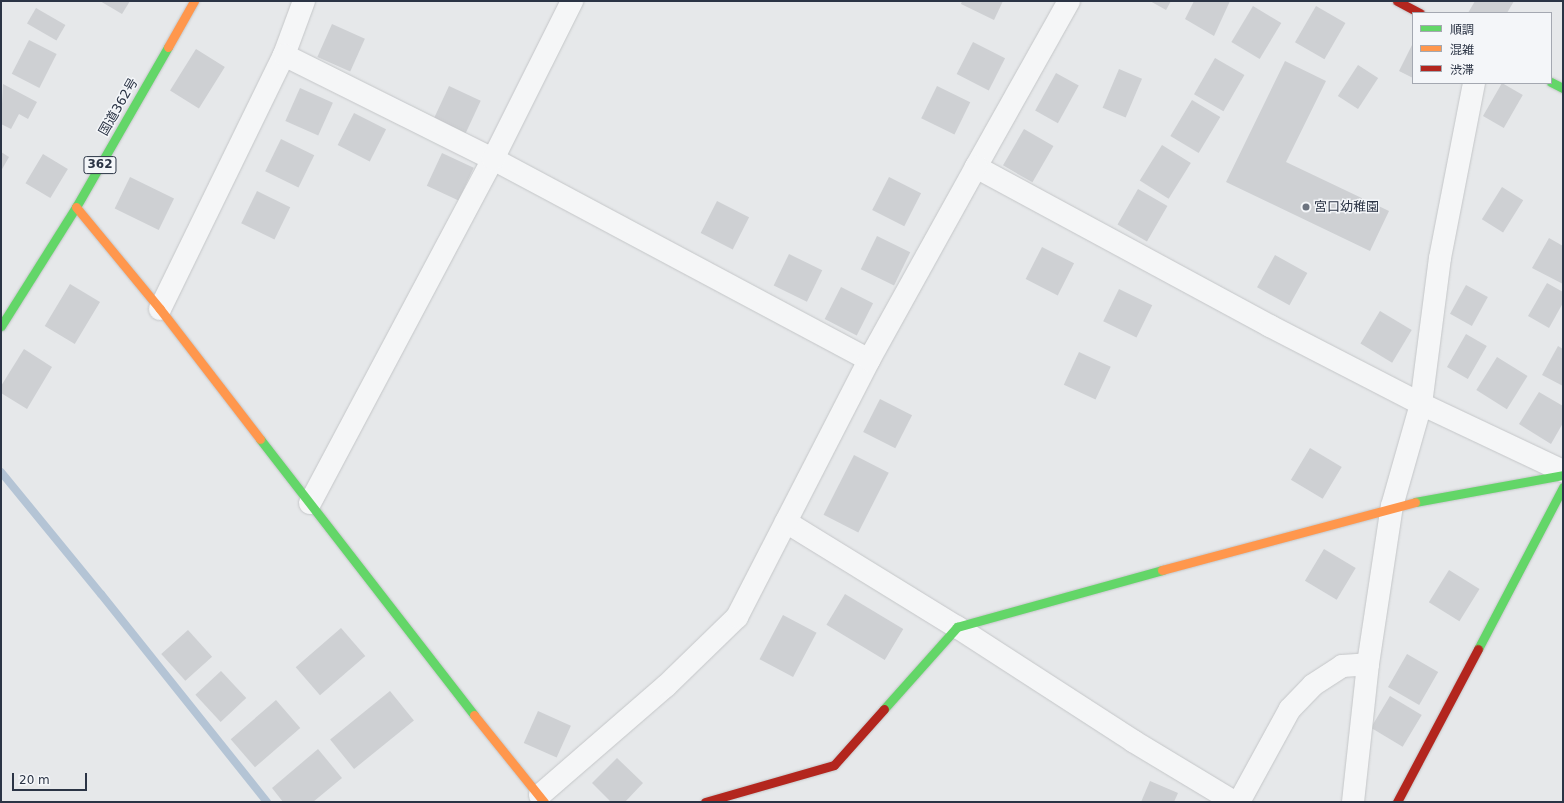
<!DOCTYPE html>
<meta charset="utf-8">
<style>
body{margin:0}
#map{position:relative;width:1564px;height:803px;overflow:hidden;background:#e6e8ea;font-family:"DejaVu Sans","Noto Sans JP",sans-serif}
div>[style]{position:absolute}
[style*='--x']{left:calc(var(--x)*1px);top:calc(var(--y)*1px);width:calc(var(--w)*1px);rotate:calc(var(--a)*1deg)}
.stream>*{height:8px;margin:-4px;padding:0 4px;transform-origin:4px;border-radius:4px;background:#b4c4d5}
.building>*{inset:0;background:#ced0d3;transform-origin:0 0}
.roads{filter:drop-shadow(0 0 1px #c4c6c8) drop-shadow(0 0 1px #c4c6c8)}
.street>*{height:22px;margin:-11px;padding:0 11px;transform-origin:11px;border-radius:11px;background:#f5f6f7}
.fast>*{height:9px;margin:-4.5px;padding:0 4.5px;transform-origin:4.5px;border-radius:4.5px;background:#63d668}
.slow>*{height:9px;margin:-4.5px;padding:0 4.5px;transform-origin:4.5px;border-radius:4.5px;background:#ff974d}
.jam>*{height:9px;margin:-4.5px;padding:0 4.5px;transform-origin:4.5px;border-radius:4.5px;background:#b3261e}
.dots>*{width:11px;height:11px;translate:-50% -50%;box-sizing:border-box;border:2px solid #f4f6f9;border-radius:50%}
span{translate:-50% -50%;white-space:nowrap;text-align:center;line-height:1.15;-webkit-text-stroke:3px #f4f6f9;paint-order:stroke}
.shield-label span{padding:1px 3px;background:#f4f6f9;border:1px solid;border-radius:3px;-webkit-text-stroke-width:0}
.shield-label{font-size:12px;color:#2b3445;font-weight:700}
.street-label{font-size:13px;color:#2b3445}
.poi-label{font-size:13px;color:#2b3445}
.left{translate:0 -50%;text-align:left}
.frame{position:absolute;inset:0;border:2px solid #2b3445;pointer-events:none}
.legend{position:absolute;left:1412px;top:12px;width:140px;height:72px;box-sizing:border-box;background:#f4f6f9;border:1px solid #a4a8b1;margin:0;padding:5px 7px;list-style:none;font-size:12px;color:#2b3445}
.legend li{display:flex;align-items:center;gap:8px;height:20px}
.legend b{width:20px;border:1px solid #a4a8b1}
.scale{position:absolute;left:12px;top:773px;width:75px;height:18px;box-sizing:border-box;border:2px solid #2b3445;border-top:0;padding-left:5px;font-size:12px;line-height:14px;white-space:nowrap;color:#2b3445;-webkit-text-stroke:3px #f4f6f9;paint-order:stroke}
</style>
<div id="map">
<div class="stream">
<i style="--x:1;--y:472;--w:158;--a:50.7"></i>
<i style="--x:101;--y:594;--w:266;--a:51.4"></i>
</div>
<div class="building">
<i style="clip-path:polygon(100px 1px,130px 1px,122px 14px)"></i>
<i style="clip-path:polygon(962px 1px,1003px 1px,994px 20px,961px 4px)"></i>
<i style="clip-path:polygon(1150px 1px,1171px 1px,1166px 10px)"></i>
<i style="clip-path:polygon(1194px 1px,1230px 1px,1214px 36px,1185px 19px)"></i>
<i style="clip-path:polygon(1475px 1px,1514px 1px,1507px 13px,1468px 13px)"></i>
<i style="left:1253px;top:6px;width:33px;height:42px;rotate:31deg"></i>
<i style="left:1316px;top:6px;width:34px;height:42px;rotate:30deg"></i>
<i style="left:36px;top:8px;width:34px;height:18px;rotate:30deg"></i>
<i style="left:332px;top:24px;width:36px;height:36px;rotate:24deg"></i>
<i style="left:29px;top:40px;width:31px;height:38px;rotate:27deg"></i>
<i style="left:973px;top:42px;width:36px;height:36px;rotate:27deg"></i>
<i style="clip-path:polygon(1413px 43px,1413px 78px,1399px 71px)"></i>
<i style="left:196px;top:49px;width:34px;height:49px;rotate:32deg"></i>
<i style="left:1215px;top:58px;width:34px;height:42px;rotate:30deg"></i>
<i style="clip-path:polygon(1285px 61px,1326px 81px,1286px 162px,1389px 211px,1370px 251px,1226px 182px)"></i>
<i style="left:1358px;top:65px;width:24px;height:37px;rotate:33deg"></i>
<i style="left:1119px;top:69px;width:25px;height:42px;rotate:23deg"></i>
<i style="left:1056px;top:73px;width:26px;height:43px;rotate:29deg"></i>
<i style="left:1502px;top:83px;width:24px;height:38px;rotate:30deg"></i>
<i style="clip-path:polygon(3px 84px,37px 102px,28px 119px,19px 114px,11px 129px,1px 124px)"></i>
<i style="left:449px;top:86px;width:35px;height:36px;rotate:25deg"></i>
<i style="left:937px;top:86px;width:37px;height:36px;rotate:26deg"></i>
<i style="left:300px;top:88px;width:36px;height:36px;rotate:24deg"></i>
<i style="left:1192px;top:100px;width:33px;height:42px;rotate:31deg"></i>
<i style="left:354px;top:113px;width:36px;height:36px;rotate:27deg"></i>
<i style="left:1024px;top:129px;width:34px;height:42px;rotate:30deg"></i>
<i style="left:281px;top:139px;width:37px;height:36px;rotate:26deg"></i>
<i style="left:1162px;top:145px;width:34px;height:42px;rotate:32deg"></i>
<i style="clip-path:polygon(1px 152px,9px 157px,1px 171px)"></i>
<i style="left:442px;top:153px;width:35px;height:36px;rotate:25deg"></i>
<i style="left:43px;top:154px;width:29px;height:34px;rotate:31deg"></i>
<i style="left:130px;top:177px;width:49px;height:35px;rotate:26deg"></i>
<i style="left:889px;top:177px;width:36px;height:37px;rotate:27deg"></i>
<i style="left:1502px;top:187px;width:25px;height:38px;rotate:32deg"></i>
<i style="left:1138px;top:189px;width:34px;height:41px;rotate:30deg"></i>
<i style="left:257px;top:191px;width:37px;height:36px;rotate:26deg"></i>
<i style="left:717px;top:201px;width:36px;height:36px;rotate:27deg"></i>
<i style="left:877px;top:236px;width:37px;height:37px;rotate:26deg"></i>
<i style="clip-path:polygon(1549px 238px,1563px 246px,1563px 284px,1532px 268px)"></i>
<i style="left:1042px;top:247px;width:36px;height:36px;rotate:27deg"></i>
<i style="left:789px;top:254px;width:37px;height:35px;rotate:26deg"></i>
<i style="left:1275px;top:255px;width:37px;height:37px;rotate:29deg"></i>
<i style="clip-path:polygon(1547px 283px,1563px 292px,1563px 303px,1549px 328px,1528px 316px)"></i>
<i style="left:70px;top:284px;width:35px;height:49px;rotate:31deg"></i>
<i style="left:1466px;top:285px;width:25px;height:33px;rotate:29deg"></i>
<i style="left:841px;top:287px;width:36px;height:36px;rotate:27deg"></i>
<i style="left:1119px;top:289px;width:37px;height:36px;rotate:26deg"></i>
<i style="left:1380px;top:311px;width:37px;height:38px;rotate:31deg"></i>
<i style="left:1466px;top:334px;width:24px;height:38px;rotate:30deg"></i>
<i style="clip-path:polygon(1558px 346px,1563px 349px,1563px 386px,1542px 375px)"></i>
<i style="clip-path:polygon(24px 349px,52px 367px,27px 409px,1px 393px,1px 386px)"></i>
<i style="left:1079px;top:352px;width:35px;height:36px;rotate:25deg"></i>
<i style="left:1497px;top:357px;width:36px;height:39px;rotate:32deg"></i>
<i style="clip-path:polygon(1539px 392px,1563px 406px,1563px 423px,1551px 444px,1519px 424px)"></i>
<i style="left:880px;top:399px;width:36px;height:37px;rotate:27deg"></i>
<i style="left:1310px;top:448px;width:37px;height:37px;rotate:31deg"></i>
<i style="left:854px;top:455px;width:39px;height:67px;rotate:27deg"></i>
<i style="left:1324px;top:549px;width:37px;height:37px;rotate:31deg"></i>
<i style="left:1449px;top:570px;width:36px;height:38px;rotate:32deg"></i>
<i style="left:845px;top:594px;width:68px;height:36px;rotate:31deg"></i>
<i style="left:783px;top:615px;width:38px;height:50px;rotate:28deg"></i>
<i style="left:341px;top:628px;width:37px;height:60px;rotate:49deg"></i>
<i style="left:188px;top:630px;width:36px;height:36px;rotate:48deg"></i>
<i style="left:1407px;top:654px;width:36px;height:38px;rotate:30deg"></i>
<i style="left:221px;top:671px;width:37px;height:35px;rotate:47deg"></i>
<i style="left:390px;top:691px;width:38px;height:77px;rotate:51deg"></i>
<i style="left:1390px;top:696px;width:37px;height:37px;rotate:31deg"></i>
<i style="left:276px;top:700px;width:37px;height:60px;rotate:49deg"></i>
<i style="left:538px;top:711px;width:36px;height:35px;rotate:24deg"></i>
<i style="clip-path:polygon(318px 749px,342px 778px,313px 802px,283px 802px,272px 788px)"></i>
<i style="clip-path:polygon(617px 758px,643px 783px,625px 802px,611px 802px,592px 783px)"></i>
<i style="clip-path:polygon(1150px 781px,1178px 793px,1174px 802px,1141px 802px)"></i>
</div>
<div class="roads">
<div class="street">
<i style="--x:1069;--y:1;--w:190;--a:119.3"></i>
<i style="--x:976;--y:167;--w:334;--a:28.4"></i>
<i style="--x:1270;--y:326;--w:170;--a:27.3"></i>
<i style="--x:1421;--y:404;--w:157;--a:25.3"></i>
<i style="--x:284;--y:55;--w:58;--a:-69.7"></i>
<i style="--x:160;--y:309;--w:283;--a:-64"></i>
<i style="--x:284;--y:55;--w:233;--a:26.5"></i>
<i style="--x:493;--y:159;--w:426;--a:28.1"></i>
<i style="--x:310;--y:503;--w:390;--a:-62"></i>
<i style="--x:493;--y:159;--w:177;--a:-63.4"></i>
<i style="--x:786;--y:522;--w:201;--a:31.6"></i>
<i style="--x:957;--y:627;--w:210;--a:32.9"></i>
<i style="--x:1133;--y:741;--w:118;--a:31.1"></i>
<i style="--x:540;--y:795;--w:167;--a:-40.9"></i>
<i style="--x:666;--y:686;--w:99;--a:-44.2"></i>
<i style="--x:737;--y:617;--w:289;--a:-62.8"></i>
<i style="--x:869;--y:360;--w:221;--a:-61"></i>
<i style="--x:1239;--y:802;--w:106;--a:-61.3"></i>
<i style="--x:1290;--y:709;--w:33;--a:-46"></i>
<i style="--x:1313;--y:685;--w:35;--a:-33"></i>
<i style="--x:1342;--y:666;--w:26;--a:-4"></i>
<i style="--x:1353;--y:802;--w:139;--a:-83.8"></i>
<i style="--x:1368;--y:664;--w:160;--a:-81.4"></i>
<i style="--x:1392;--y:506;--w:106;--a:-74.1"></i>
<i style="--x:1421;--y:404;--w:147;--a:-82.6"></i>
<i style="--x:1440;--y:258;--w:178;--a:-79"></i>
</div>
<div class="fast">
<i style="--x:1551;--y:82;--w:13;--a:27"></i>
<i style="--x:1;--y:326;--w:141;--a:-57.8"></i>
<i style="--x:76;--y:207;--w:185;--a:-60.1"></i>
<i style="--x:260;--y:439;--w:349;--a:52.2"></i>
<i style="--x:1415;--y:502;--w:150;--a:-10.3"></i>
<i style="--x:1478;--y:649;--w:183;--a:-62.3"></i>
<i style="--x:884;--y:709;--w:110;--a:-48.3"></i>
<i style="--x:957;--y:627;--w:213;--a:-15.5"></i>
</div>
<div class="slow">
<i style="--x:168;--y:47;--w:53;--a:-60.5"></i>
<i style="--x:76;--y:207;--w:132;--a:50.5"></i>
<i style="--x:160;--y:309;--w:164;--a:52.4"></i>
<i style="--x:1162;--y:570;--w:262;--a:-15"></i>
<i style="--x:474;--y:715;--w:112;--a:51.2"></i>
</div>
<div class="jam">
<i style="--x:1397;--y:1;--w:26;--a:28"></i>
<i style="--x:705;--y:802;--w:134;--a:-16"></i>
<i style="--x:834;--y:765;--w:75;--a:-48.2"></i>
<i style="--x:1397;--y:802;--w:173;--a:-62.1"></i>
</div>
</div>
<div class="dots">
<i style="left:1306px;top:207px;background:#6c737f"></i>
</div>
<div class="shield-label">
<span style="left:100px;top:165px">362</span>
</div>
<div class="street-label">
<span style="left:119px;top:107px;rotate:-60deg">国道362号</span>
</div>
<div class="poi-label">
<span class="left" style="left:1314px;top:207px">宮口幼稚園</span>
</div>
<div class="frame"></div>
<ul class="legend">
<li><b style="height:5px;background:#63d668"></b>順調</li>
<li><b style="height:5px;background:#ff974d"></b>混雑</li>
<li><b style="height:5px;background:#b3261e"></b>渋滞</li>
</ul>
<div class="scale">20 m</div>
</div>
